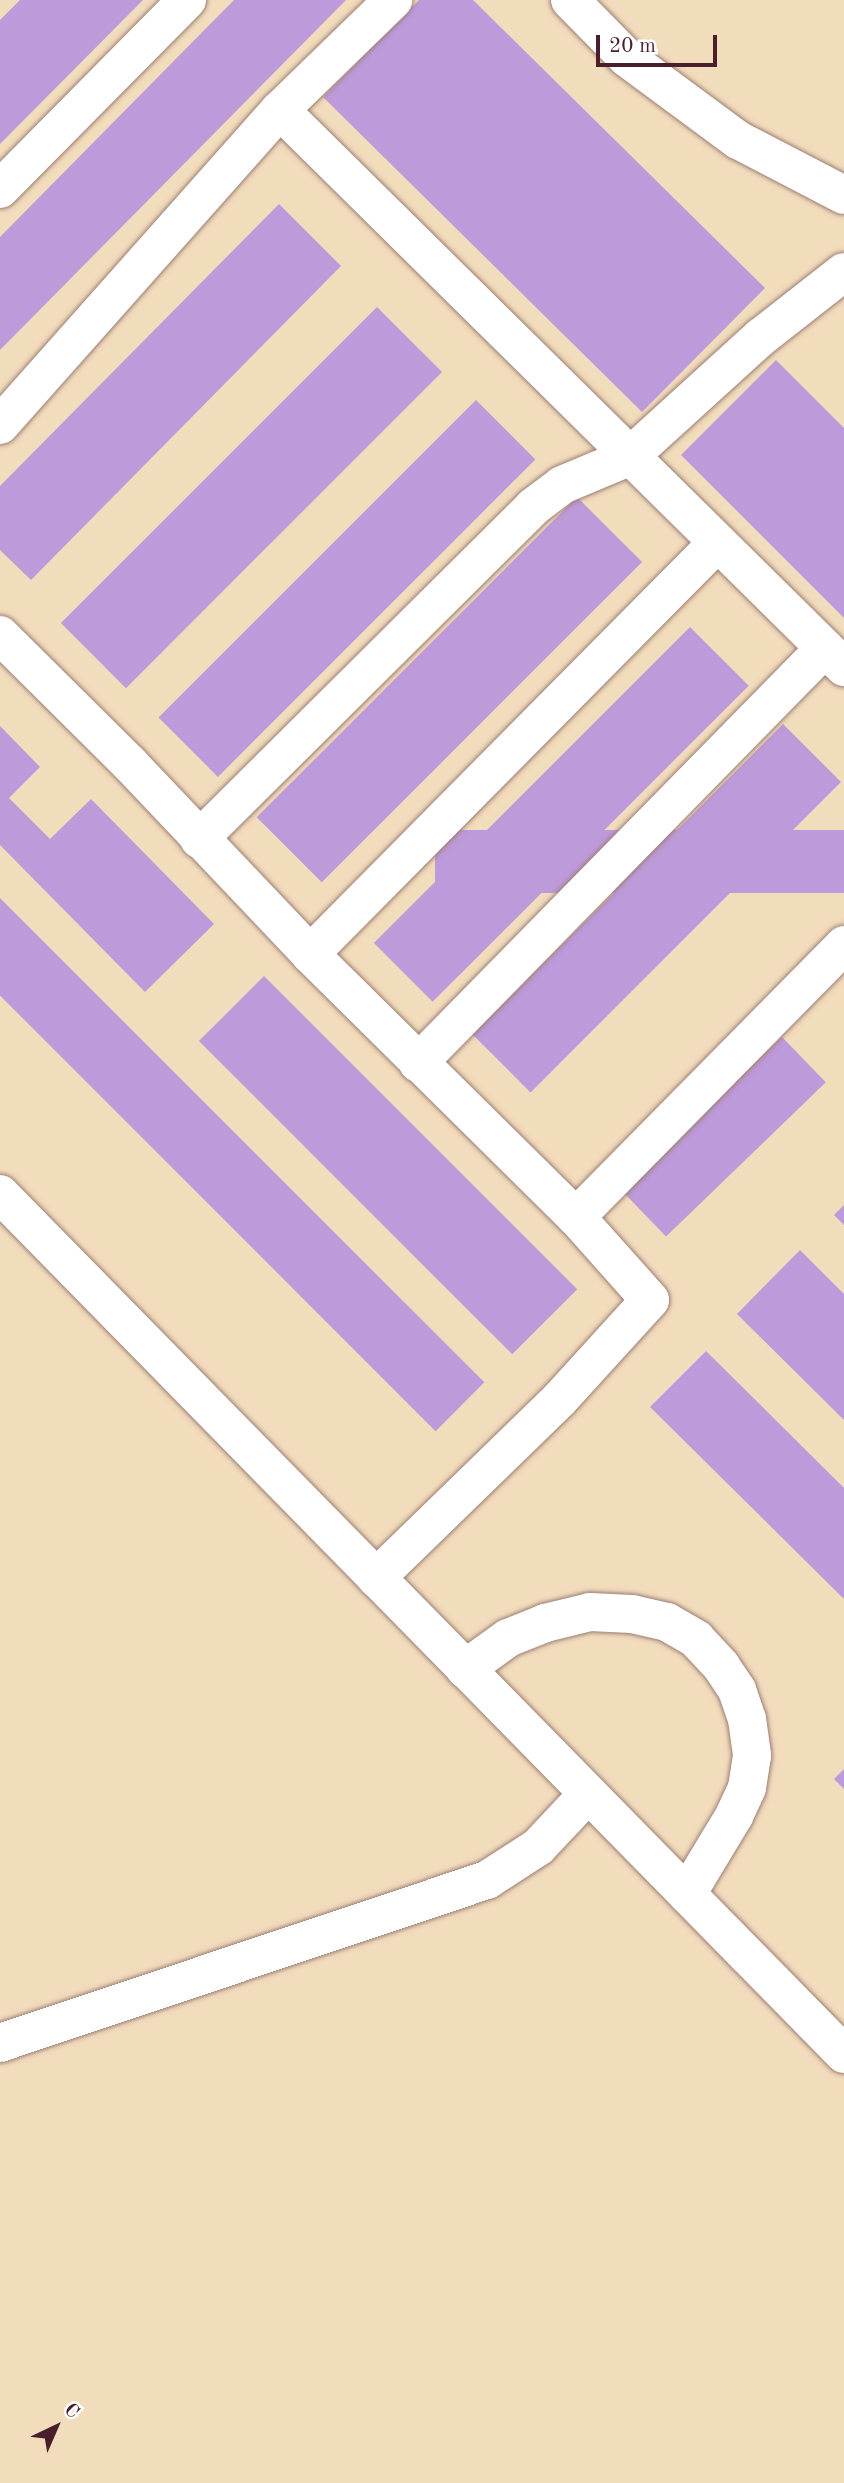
<!DOCTYPE html>
<meta charset="utf-8">
<style>
body{margin:0}
#map{position:relative;width:844px;height:2483px;overflow:hidden;background:#f1dcbc;font-family:"Old Standard TT",serif}
div>[style]{position:absolute}
[style*='--x']{left:calc(var(--x)*1px);top:calc(var(--y)*1px);width:calc(var(--w)*1px);rotate:calc(var(--a)*1deg)}
.building>*{inset:0;background:#bd9ada;transform-origin:0 0}
.roads{filter:drop-shadow(0 0 2px #9e7e74) drop-shadow(0 0 2px #9e7e74)}
.minor>*{height:38px;margin:-19px;padding:0 19px;transform-origin:19px;border-radius:19px;background:#fff}
.major>*{height:38px;margin:-19px;padding:0 19px;transform-origin:19px;border-radius:19px;background:#fff}
span{translate:-50% -50%;white-space:nowrap;text-align:center;line-height:1.15;-webkit-text-stroke:7px #fff;paint-order:stroke}
.north{position:absolute;left:21px;top:2392px;width:70px;height:70px;-webkit-text-stroke:5px #fff;paint-order:stroke;rotate:44deg;font-size:19px;font-weight:700;line-height:28px;text-align:center;color:#4a1f2b}
.north::after{content:'';display:block;margin:auto;width:24px;height:32px;background:#4a1f2b;clip-path:polygon(50% 0,100% 100%,50% 72%,0 100%)}
.scale{position:absolute;left:596px;top:35px;width:121px;height:32px;box-sizing:border-box;border:4px solid #4a1f2b;border-top:0;padding-left:9px;font-size:21px;line-height:24px;white-space:nowrap;color:#4a1f2b;-webkit-text-stroke:5px #fff;paint-order:stroke}
</style>
<div id="map">
<div class="building">
<i style="clip-path:polygon(20px 0,143px 0,0 144px,0 20px)"></i>
<i style="clip-path:polygon(234px 0,346px 0,0 350px,0 237px)"></i>
<i style="clip-path:polygon(419px 0,473px 0,765px 288px,642px 412px,323px 97px)"></i>
<i style="clip-path:polygon(279px 204px,341px 266px,31px 580px,0 550px,0 486px)"></i>
<i style="left:377px;top:307px;width:92px;height:447px;rotate:45deg"></i>
<i style="clip-path:polygon(776px 360px,844px 428px,844px 618px,681px 455px)"></i>
<i style="left:476px;top:400px;width:84px;height:449px;rotate:45deg"></i>
<i style="left:577px;top:497px;width:92px;height:453px;rotate:45deg"></i>
<i style="left:690px;top:627px;width:83px;height:447px;rotate:45deg"></i>
<i style="left:783px;top:724px;width:82px;height:439px;rotate:45deg"></i>
<i style="clip-path:polygon(0 726px,40px 767px,9px 798px,50px 839px,91px 799px,214px 924px,145px 992px,0 845px)"></i>
<i style="left:844px;top:830px;width:63px;height:409px;rotate:90deg"></i>
<i style="left:0;top:898px;width:685px;height:69px;rotate:45deg"></i>
<i style="left:264px;top:976px;width:443px;height:92px;rotate:45deg"></i>
<i style="left:782px;top:1037px;width:63px;height:222px;rotate:46deg"></i>
<i style="clip-path:polygon(844px 1205px,844px 1225px,834px 1215px)"></i>
<i style="clip-path:polygon(800px 1250px,844px 1294px,844px 1420px,737px 1314px)"></i>
<i style="clip-path:polygon(706px 1351px,844px 1488px,844px 1599px,650px 1407px)"></i>
<i style="clip-path:polygon(844px 1769px,844px 1789px,834px 1779px)"></i>
</div>
<div class="roads">
<div class="minor">
<i style="--x:570;--y:0;--w:81;--a:45.5"></i>
<i style="--x:627;--y:58;--w:138;--a:36.5"></i>
<i style="--x:738;--y:140;--w:119;--a:27.4"></i>
<i style="--x:280;--y:110;--w:793;--a:44.64"></i>
<i style="--x:0;--y:189;--w:266;--a:-45.3"></i>
<i style="--x:0;--y:425;--w:421;--a:-48.4"></i>
<i style="--x:280;--y:110;--w:158;--a:-44.2"></i>
<i style="--x:0;--y:635;--w:183;--a:44.8"></i>
<i style="--x:130;--y:764;--w:262;--a:46.5"></i>
<i style="--x:310;--y:954;--w:374;--a:44.7"></i>
<i style="--x:199;--y:839;--w:471;--a:-44.8"></i>
<i style="--x:533;--y:507;--w:36;--a:-37"></i>
<i style="--x:562;--y:485;--w:73;--a:-22.7"></i>
<i style="--x:629;--y:457;--w:178;--a:-42.3"></i>
<i style="--x:761;--y:337;--w:105;--a:-38.1"></i>
<i style="--x:310;--y:954;--w:578;--a:-45.28"></i>
<i style="--x:418;--y:1063;--w:581;--a:-45.56"></i>
<i style="--x:376;--y:1578;--w:255;--a:-44.2"></i>
<i style="--x:559;--y:1400;--w:135;--a:-47.7"></i>
<i style="--x:650;--y:1300;--w:111;--a:-131.7"></i>
<i style="--x:576;--y:1217;--w:382;--a:-45.4"></i>
<i style="--x:465;--y:1669;--w:53;--a:-35.8"></i>
<i style="--x:508;--y:1638;--w:40;--a:-22"></i>
<i style="--x:545;--y:1623;--w:46;--a:-13.7"></i>
<i style="--x:590;--y:1612;--w:42;--a:2.7"></i>
<i style="--x:632;--y:1614;--w:36;--a:13"></i>
<i style="--x:667;--y:1622;--w:34;--a:30"></i>
<i style="--x:696;--y:1639;--w:37;--a:47"></i>
<i style="--x:721;--y:1666;--w:29;--a:56"></i>
<i style="--x:737;--y:1690;--w:31;--a:71"></i>
<i style="--x:747;--y:1719;--w:37;--a:82"></i>
<i style="--x:752;--y:1756;--w:32;--a:99"></i>
<i style="--x:747;--y:1788;--w:31;--a:115"></i>
<i style="--x:734;--y:1816;--w:91;--a:121.1"></i>
<i style="--x:0;--y:2043;--w:514;--a:-18.51"></i>
<i style="--x:487;--y:1880;--w:61;--a:-32.9"></i>
<i style="--x:538;--y:1847;--w:73;--a:-46.7"></i>
</div>
<div class="major">
<i style="--x:0;--y:1194;--w:1205;--a:45.54"></i>
</div>
</div>
<div class="north">С</div>
<div class="scale">20 m</div>
</div>
